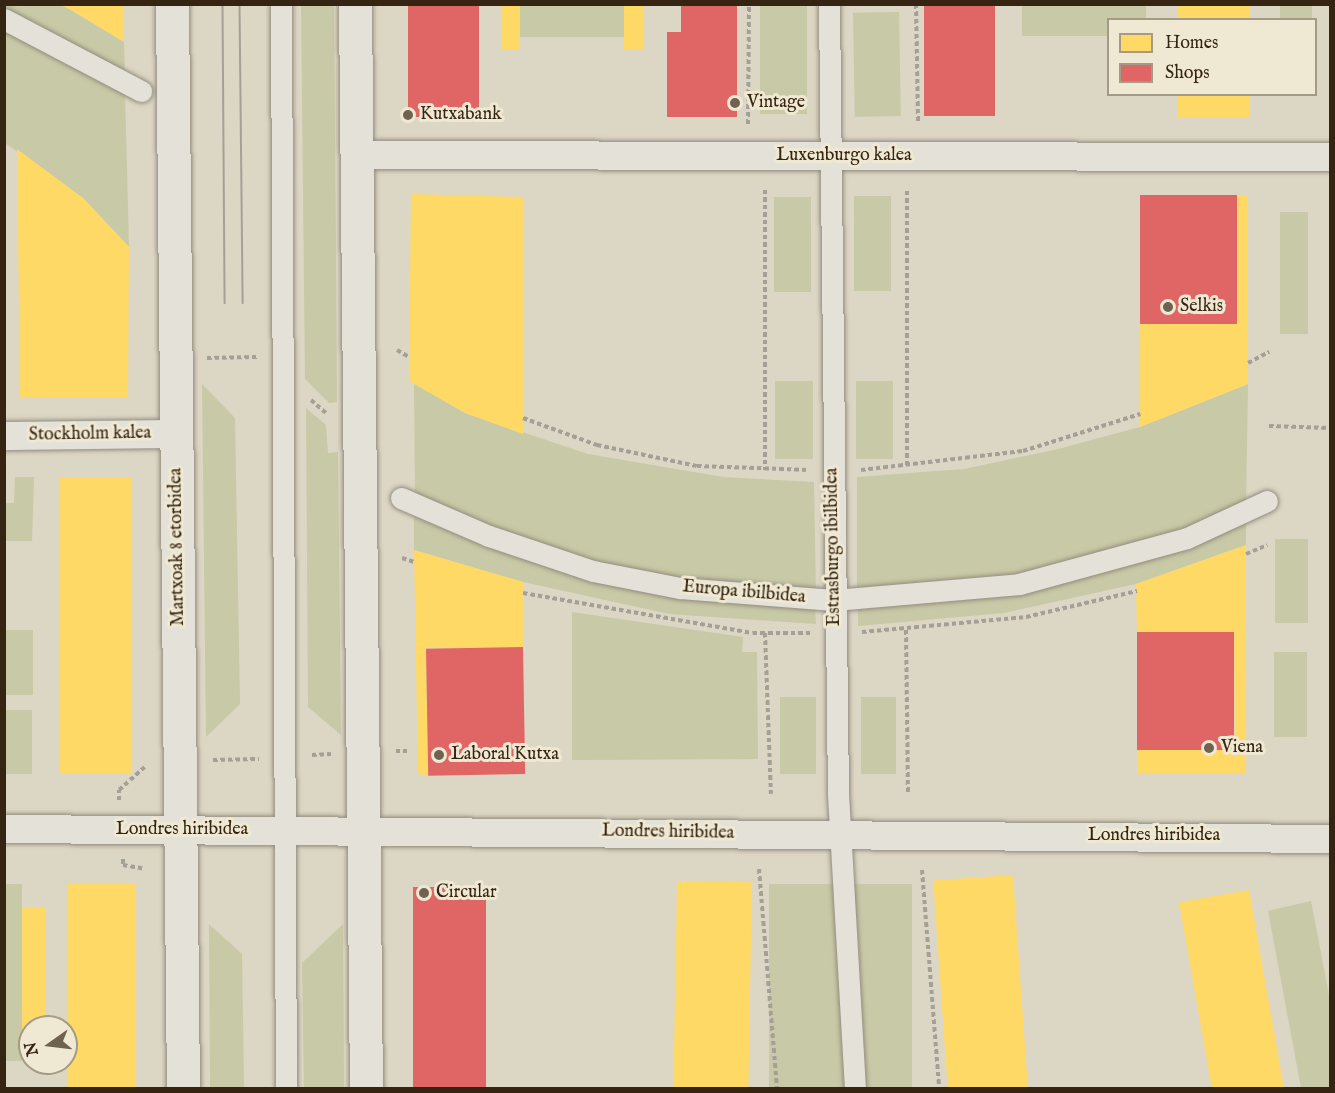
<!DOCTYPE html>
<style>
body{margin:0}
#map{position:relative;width:1335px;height:1093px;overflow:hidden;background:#dcd6c4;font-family:"IM FELL English",serif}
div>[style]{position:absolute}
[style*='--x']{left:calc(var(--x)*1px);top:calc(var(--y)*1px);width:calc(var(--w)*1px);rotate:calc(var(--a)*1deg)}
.green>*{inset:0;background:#c8c9a6;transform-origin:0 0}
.homes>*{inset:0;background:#ffd966;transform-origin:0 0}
.shops>*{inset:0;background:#e06666;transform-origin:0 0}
.path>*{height:4px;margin-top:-2px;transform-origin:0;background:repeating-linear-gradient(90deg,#a5a097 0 4.5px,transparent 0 7.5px)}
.roads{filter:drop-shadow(0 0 2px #928c7f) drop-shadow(0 0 2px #928c7f)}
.pedestrian>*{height:21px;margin:-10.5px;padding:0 10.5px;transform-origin:10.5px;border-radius:10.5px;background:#e4e1d8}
.minor>*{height:28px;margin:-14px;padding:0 14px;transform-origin:14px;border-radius:14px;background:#e4e1d8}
.tertiary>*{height:33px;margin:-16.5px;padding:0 16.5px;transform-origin:16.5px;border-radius:16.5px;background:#e4e1d8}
.tram>*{height:1.5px;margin:-0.75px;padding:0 0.75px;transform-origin:0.75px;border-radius:0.75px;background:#a5a097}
.dots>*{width:16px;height:16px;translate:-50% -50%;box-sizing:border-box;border:3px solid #efe8d2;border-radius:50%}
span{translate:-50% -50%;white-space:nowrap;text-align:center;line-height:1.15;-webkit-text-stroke:6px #efe8d2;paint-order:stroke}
.poi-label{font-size:18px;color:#352411}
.left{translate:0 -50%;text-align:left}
.street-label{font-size:18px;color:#352411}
.frame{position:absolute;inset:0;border:6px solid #352411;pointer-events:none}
.legend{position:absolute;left:1107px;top:18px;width:210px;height:78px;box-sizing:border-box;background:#efe8d2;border:2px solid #a59a85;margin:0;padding:8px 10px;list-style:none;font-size:18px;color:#352411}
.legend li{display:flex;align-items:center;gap:12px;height:30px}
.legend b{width:30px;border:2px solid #a59a85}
.north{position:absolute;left:18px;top:1015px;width:60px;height:60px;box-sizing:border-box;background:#efe8d2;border:2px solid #a59a85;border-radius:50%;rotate:256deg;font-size:16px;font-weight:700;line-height:24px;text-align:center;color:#352411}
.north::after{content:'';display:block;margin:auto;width:21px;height:27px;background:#6f6250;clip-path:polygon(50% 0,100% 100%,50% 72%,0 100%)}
</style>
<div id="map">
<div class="green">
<i style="clip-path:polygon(4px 5px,60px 5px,71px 10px,124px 42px,125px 75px,5px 11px)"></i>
<i style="clip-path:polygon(301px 5px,334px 5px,337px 402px,329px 403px,305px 379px)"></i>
<i style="left:520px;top:5px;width:104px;height:32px"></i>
<i style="left:760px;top:5px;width:47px;height:109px"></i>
<i style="clip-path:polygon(1022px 5px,1146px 5px,1146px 19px,1108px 20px,1108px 36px,1022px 36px)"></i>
<i style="left:1280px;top:5px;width:32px;height:14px"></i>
<i style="left:899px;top:12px;width:104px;height:46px;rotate:89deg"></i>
<i style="clip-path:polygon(4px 26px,125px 92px,129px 247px,83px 198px,5px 143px)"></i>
<i style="left:854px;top:196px;width:37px;height:95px"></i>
<i style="left:774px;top:197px;width:37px;height:95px"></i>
<i style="left:1280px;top:212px;width:28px;height:122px"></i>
<i style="left:775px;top:381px;width:38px;height:78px"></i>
<i style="left:856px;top:381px;width:37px;height:78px"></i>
<i style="clip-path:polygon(414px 383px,465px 413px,588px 454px,723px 477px,814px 482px,816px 596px,730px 589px,557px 553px,415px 495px)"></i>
<i style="clip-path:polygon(202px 384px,235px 418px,240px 704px,206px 737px)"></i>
<i style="clip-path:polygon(1248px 384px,1246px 504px,1194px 527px,1039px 573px,857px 593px,857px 477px,964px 469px,1058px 449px,1140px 427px)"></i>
<i style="clip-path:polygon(306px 408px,326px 425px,328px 453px,338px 452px,341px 735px,308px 707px)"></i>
<i style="clip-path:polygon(15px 477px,34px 477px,32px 541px,5px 541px,5px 503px,14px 503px)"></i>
<i style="clip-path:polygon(414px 510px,514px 555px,815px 607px,816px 624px,669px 614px,523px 582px,414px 550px)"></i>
<i style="clip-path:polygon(1246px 521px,1246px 545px,1136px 584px,1004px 613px,858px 626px,858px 606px,939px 600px)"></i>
<i style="left:1275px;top:539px;width:33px;height:84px"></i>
<i style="clip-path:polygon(572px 612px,743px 637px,742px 652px,757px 652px,758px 759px,572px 760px)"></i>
<i style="left:5px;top:630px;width:28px;height:65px"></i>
<i style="left:1274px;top:652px;width:33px;height:85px"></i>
<i style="left:780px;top:697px;width:36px;height:77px"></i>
<i style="left:861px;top:697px;width:35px;height:77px"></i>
<i style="left:5px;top:710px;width:27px;height:64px"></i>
<i style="left:5px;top:884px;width:17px;height:177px"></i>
<i style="left:769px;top:884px;width:143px;height:205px"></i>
<i style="clip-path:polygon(1311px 901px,1330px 1000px,1330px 1088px,1301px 1088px,1268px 911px)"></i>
<i style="clip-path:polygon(209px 924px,242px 954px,244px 1088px,210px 1088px)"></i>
<i style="clip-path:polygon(343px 924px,344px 1088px,304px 1088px,302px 963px)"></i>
</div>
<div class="homes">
<i style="clip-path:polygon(60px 4px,124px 4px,124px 42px,71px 10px)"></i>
<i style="left:501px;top:4px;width:19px;height:45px"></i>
<i style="left:624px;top:4px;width:20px;height:45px"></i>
<i style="left:1178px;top:4px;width:72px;height:16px"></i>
<i style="left:1178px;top:94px;width:72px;height:23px"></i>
<i style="clip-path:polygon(17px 149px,83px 198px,129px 247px,128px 397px,20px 397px)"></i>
<i style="clip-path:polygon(411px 194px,524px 197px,523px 434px,465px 413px,409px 381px)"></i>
<i style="clip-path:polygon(1237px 195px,1248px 196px,1248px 384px,1140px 427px,1140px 324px,1237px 324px)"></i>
<i style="left:60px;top:477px;width:72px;height:297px"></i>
<i style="clip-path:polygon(1246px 545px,1246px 774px,1137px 774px,1137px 750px,1235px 750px,1234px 632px,1137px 632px,1136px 584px)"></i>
<i style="clip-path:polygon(414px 550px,523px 582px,523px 647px,426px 648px,428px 775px,418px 774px)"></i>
<i style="left:1013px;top:875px;width:214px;height:80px;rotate:86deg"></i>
<i style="left:677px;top:881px;width:75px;height:208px;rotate:1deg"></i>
<i style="left:67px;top:883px;width:68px;height:205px"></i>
<i style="left:1249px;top:890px;width:201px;height:71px;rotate:80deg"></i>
<i style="clip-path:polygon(22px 908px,45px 908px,45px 1027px,30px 1027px,30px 1061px,22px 1061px)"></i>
</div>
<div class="shops">
<i style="left:408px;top:4px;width:71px;height:113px"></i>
<i style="clip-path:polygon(681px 4px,737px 4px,737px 117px,667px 117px,667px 32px,681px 32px)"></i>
<i style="left:924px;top:4px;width:71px;height:112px"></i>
<i style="left:1237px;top:195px;width:129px;height:97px;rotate:90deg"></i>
<i style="left:1137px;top:632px;width:97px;height:118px"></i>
<i style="left:523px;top:647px;width:127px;height:97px;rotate:89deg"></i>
<i style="left:413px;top:887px;width:73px;height:201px"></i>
</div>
<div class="path">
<i style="--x:916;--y:4;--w:119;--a:89"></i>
<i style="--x:748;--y:124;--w:120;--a:-89.5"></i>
<i style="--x:765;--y:190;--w:280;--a:90"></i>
<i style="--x:907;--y:191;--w:277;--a:90"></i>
<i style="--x:397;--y:350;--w:14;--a:30"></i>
<i style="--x:207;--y:358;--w:50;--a:-1.1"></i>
<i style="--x:1248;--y:363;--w:24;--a:-28"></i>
<i style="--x:311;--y:400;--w:20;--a:41"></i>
<i style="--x:523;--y:418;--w:79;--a:20"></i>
<i style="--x:597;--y:445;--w:102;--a:11.9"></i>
<i style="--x:697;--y:466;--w:112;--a:2"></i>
<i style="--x:1269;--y:426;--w:61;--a:1.9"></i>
<i style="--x:861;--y:470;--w:163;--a:-6.7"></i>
<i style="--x:1023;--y:451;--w:123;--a:-17.5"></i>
<i style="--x:1246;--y:554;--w:23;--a:-23"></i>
<i style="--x:402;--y:558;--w:13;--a:18"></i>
<i style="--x:523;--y:593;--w:233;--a:9.9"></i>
<i style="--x:753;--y:633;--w:57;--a:0"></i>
<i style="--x:906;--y:630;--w:163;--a:89.3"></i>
<i style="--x:862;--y:632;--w:165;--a:-5.2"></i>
<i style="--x:1026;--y:617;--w:114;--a:-13.2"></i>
<i style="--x:765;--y:633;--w:161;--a:87.9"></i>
<i style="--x:396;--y:751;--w:11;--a:0"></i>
<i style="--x:312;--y:755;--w:19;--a:-3"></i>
<i style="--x:213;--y:760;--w:46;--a:-1.2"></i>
<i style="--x:119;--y:800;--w:10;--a:-90"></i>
<i style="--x:119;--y:790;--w:36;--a:-42"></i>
<i style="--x:123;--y:859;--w:6;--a:90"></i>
<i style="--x:123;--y:865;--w:22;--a:10"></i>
<i style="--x:759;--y:869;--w:220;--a:85.3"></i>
<i style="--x:922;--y:870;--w:219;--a:85.5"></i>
</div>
<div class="roads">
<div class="pedestrian">
<i style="--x:281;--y:4;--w:1084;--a:89.74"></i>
<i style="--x:829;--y:4;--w:790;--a:89.35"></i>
<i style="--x:838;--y:794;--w:294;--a:86.7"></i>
<i style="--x:4;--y:19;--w:155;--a:27.7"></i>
<i style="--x:401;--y:498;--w:96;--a:23.4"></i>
<i style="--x:489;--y:536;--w:110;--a:18.6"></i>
<i style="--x:593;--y:571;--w:89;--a:11.1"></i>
<i style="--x:680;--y:588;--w:154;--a:4.5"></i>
<i style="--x:834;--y:600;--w:186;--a:-4.9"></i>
<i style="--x:1019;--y:584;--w:174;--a:-15.3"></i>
<i style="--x:1187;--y:538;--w:88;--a:-24.8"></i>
</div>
<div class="minor">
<i style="--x:357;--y:155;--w:973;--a:0.12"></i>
<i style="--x:4;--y:436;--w:172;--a:-0.7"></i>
<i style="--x:4;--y:829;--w:1326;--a:0.43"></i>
</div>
<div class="tertiary">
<i style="--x:172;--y:4;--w:1084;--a:89.42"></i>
<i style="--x:355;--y:4;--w:1084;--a:89.42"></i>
</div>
</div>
<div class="tram">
<i style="--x:223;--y:4;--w:299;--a:89.6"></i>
<i style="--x:240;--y:4;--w:299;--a:89.4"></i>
</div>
<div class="dots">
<i style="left:735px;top:103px;background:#6f6250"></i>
<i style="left:408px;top:115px;background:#6f6250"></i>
<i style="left:1168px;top:307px;background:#6f6250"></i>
<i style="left:1209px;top:748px;background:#6f6250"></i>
<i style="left:439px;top:755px;background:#6f6250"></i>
<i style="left:424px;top:893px;background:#6f6250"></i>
</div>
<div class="poi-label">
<span class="left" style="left:747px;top:103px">Vintage</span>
<span class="left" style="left:420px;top:115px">Kutxabank</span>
<span class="left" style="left:1180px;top:307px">Selkis</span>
<span class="left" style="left:1221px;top:748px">Viena</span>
<span class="left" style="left:451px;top:755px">Laboral Kutxa</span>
<span class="left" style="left:436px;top:893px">Circular</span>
</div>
<div class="street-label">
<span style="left:844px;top:156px">Luxenburgo kalea</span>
<span style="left:90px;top:435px;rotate:-1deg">Stockholm kalea</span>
<span style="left:178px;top:547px;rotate:-91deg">Martxoak 8 etorbidea</span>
<span style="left:834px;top:547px;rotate:-91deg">Estrasburgo ibilbidea</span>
<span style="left:744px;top:593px;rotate:5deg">Europa ibilbidea</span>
<span style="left:182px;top:830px">Londres hiribidea</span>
<span style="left:668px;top:833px;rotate:1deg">Londres hiribidea</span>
<span style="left:1154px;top:836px">Londres hiribidea</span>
</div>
<div class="frame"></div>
<ul class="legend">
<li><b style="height:16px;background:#ffd966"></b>Homes</li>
<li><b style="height:16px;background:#e06666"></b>Shops</li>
</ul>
<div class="north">N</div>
</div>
